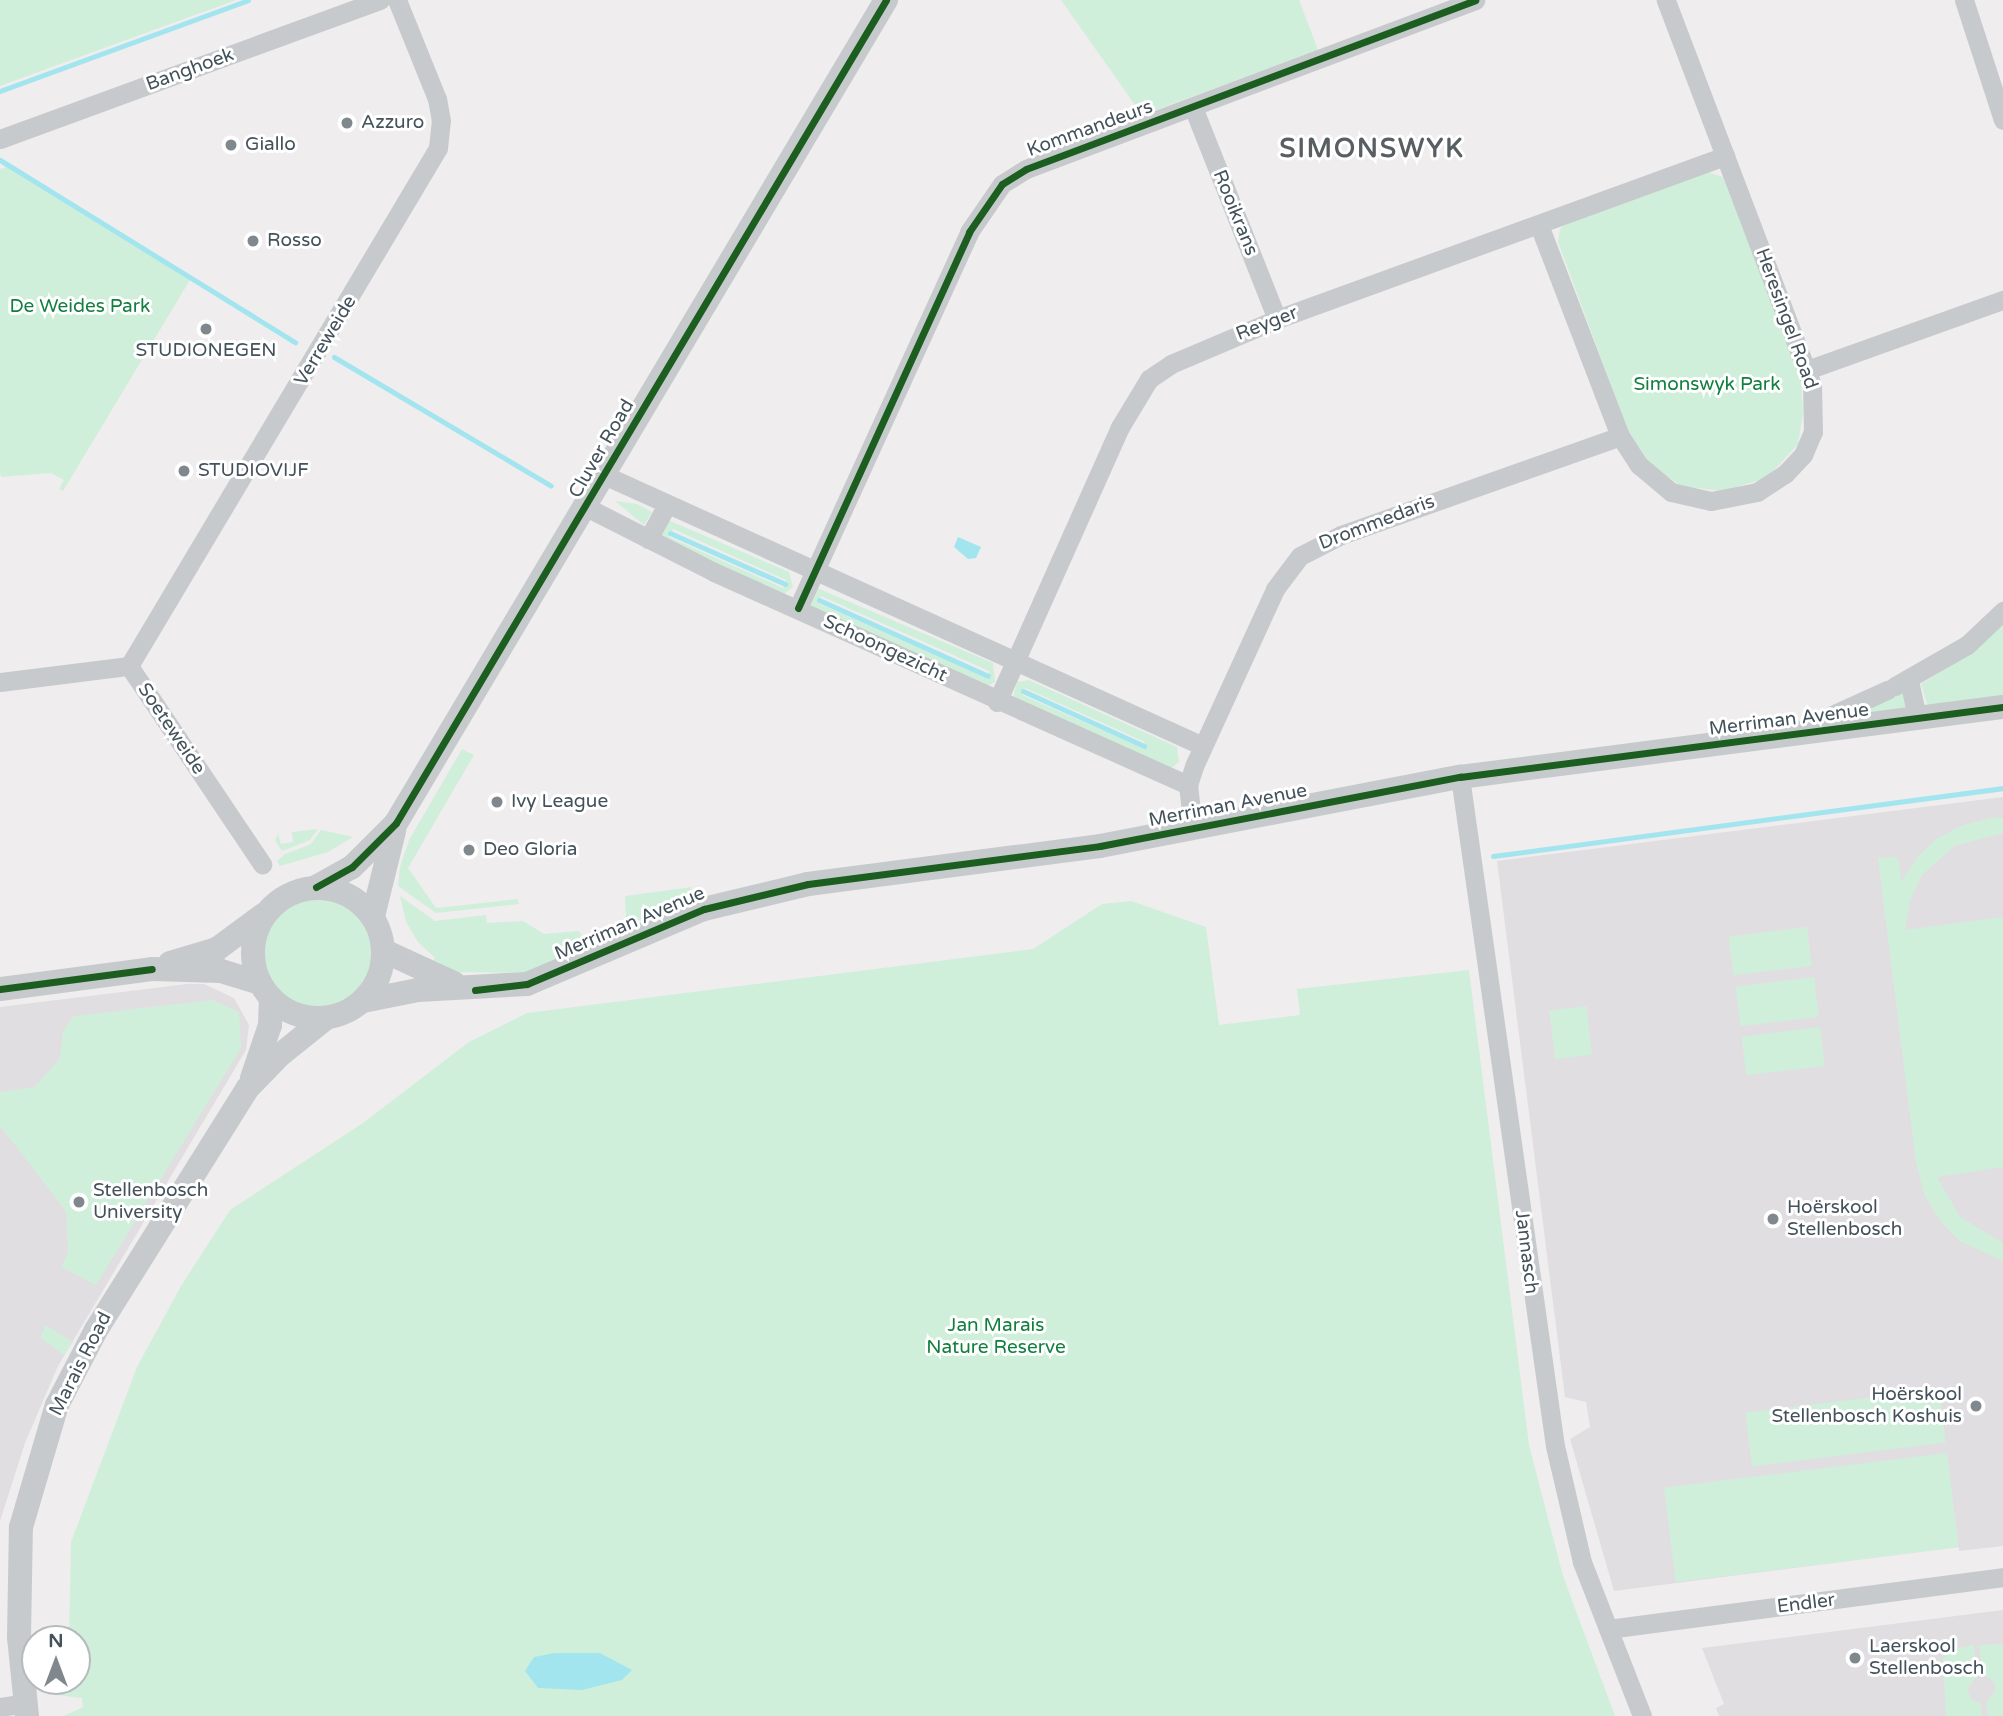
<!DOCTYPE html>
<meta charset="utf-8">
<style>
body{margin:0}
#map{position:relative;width:2003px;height:1716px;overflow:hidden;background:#efedee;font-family:"Varela Round",sans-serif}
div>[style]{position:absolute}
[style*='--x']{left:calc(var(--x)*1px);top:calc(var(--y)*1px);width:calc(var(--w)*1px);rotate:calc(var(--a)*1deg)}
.education>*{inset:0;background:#e0dee0}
.green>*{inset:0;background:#d0efda;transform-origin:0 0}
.round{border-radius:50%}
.water>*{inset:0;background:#a3e5ef}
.stream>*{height:5px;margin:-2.5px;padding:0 2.5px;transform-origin:2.5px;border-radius:2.5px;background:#a3e5ef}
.minor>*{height:19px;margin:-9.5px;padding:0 9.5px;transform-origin:9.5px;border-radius:9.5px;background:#c7cacd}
.tertiary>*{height:24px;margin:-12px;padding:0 12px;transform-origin:12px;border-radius:12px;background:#c7cacd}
.tertiary>.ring{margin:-12px;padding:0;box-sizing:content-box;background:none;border:24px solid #c7cacd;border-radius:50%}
.cycleway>*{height:7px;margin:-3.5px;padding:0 3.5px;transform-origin:3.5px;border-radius:3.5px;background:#1b5e20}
.dots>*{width:19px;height:19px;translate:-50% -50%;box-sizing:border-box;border:4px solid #fff;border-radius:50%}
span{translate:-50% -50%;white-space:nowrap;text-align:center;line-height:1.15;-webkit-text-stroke:6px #fff;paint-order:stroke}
.street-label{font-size:19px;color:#44525b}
.poi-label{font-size:19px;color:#44525b}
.left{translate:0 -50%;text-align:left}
.right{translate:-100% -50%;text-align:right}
.park-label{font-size:19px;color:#127f3f}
.district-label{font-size:26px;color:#595e62;font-weight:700;letter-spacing:2px}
.north{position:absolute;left:21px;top:1625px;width:70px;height:70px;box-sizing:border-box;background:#fff;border:2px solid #b4babd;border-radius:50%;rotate:0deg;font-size:19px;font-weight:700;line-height:28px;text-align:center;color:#44525b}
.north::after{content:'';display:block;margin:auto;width:24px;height:32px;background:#80888e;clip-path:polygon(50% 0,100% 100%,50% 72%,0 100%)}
</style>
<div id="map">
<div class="education">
<i style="clip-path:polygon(2003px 797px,2003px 1546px,1959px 1551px,1959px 1547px,1614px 1591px,1570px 1439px,1590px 1427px,1586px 1402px,1565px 1397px,1497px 861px)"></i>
<i style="clip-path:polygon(187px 984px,204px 984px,234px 998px,249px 1025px,246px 1050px,58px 1366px,25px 1443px,0 1521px,0 1007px)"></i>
<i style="clip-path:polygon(2003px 1610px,2003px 1716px,1719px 1716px,1716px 1708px,1724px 1704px,1702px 1648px)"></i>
</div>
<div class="green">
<i style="clip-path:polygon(0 0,236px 0,0 86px)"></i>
<i style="clip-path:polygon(1061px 0,1299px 0,1318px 50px,1142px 115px)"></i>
<i style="clip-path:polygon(6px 167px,190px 280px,63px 491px,59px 489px,64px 480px,51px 473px,1px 477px,0 472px,0 169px)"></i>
<i style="clip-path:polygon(1704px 171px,1723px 177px,1801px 378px,1803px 413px,1798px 444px,1767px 478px,1722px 491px,1681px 486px,1650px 465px,1628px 431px,1558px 242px,1560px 229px,1568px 222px)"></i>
<i style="clip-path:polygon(615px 501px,637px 504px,652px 512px,644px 525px)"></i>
<i style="clip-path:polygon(evenodd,668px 520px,789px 572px,793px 587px,783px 595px,663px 537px,660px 533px,668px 520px,673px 529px,786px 580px,783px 588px,669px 537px,673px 529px)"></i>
<i style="clip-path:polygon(evenodd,817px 588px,993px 663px,995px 682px,986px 687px,810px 606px,811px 594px,817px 588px,821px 596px,989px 671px,987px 678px,818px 603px,821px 596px)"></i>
<i style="clip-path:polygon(2003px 623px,2003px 698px,1928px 707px,1921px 684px,1963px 658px)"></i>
<i style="clip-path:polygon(evenodd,1029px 680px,1177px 747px,1179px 762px,1170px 769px,1013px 697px,1017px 682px,1029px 680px,1025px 688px,1145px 742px,1143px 748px,1022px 695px,1025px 688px)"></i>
<i style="clip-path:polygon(1904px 690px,1909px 711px,1852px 715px)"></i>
<i style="clip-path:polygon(462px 749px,474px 755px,408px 868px,436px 908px,518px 899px,519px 904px,436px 913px,398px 886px,400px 867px,409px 840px)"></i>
<i style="clip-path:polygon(1991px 818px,2003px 818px,2003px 833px,1954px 846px,1922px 875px,1910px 900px,1905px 930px,2003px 917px,2003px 1167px,1937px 1177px,1960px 1217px,2003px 1243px,2003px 1261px,1960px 1241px,1941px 1222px,1925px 1196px,1916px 1163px,1878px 858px,1898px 857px,1901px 882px,1919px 855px,1938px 838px,1963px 825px)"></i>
<i style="clip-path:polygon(318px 829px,310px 840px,282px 851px,275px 840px,278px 834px,281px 844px,293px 842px,292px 832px)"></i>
<i style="clip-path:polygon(321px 830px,353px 837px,328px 852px,280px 866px,277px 861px,285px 854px,311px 844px)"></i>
<i style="clip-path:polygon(692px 887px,685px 902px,609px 932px,611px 924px,626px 920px,625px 896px)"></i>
<i style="clip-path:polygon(400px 896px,435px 921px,486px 915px,487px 923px,523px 921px,544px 934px,579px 931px,587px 945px,524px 973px,454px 972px,433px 962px,435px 958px,418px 942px,406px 922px)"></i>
<i class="round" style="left:262px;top:896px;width:114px;height:114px"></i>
<i style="clip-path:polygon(1131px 901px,1206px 927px,1219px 1025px,1300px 1015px,1297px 989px,1469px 970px,1529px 1445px,1563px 1576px,1615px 1716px,64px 1716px,83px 1707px,82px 1698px,57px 1695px,53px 1688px,77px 1681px,77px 1639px,69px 1639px,71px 1542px,137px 1367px,181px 1286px,230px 1210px,363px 1123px,469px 1042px,527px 1013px,1033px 949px,1102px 904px)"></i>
<i style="left:1807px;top:927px;width:39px;height:79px;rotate:83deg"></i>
<i style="left:1814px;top:977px;width:40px;height:79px;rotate:83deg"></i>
<i style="clip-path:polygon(213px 1000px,239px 1012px,241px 1048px,96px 1285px,61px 1267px,68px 1252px,66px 1211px,0 1126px,0 1092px,35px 1087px,60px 1058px,63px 1031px,74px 1016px)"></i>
<i style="left:1586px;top:1006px;width:49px;height:37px;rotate:83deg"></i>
<i style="left:1820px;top:1027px;width:39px;height:79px;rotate:83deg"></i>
<i style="clip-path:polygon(46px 1325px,73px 1342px,64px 1355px,40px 1338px)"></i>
<i style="left:1939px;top:1389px;width:54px;height:195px;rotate:83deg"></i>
<i style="left:1947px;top:1453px;width:95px;height:285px;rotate:83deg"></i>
<i style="clip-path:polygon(2003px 1644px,2003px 1716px,1988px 1716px,1986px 1703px,1996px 1690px,1993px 1680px,1983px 1675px,1979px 1645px)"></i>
<i style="clip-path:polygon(1974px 1645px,1977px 1676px,1967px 1689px,1971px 1699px,1981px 1704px,1982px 1716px,1946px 1716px,1943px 1659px,1953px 1649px)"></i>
</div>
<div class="water">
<i style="clip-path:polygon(958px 537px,981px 547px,976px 558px,968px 559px,954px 547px)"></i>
<i style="clip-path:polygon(554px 1653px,600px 1653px,632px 1670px,622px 1680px,582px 1690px,538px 1688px,525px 1671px,534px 1657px)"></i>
</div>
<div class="stream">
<i style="--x:0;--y:91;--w:264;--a:-20.1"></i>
<i style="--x:0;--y:160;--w:347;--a:31.7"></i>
<i style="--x:334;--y:357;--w:252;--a:30.7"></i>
<i style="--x:670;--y:533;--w:126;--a:23.9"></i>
<i style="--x:819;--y:600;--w:185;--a:24.2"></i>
<i style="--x:1023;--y:691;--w:133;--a:24.4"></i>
<i style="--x:1493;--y:856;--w:515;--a:-7.59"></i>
</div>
<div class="minor">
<i style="--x:1964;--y:0;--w:126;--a:72"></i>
<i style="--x:1193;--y:107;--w:228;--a:68.4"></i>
<i style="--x:0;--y:139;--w:405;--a:-20.1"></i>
<i style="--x:1539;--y:225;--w:226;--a:69"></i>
<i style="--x:1620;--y:436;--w:35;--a:57"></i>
<i style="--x:1639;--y:465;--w:42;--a:40.2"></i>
<i style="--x:1671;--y:492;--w:41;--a:12.7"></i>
<i style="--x:1711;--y:501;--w:47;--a:-11.1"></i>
<i style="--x:1757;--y:492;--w:33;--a:-33"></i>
<i style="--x:1785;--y:474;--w:26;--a:-47"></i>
<i style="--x:1803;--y:455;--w:25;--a:-67"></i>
<i style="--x:1813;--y:432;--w:47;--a:-91.2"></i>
<i style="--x:1812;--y:385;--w:412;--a:-110.8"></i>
<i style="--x:1807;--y:370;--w:208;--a:-19.7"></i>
<i style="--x:604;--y:475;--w:657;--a:24.34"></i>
<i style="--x:586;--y:507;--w:144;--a:26.9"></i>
<i style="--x:714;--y:572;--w:520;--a:24.2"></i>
<i style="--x:648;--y:539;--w:39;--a:-61"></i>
<i style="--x:798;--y:608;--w:413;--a:-65.5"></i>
<i style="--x:969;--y:232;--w:58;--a:-55.5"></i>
<i style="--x:1002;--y:184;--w:28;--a:-32"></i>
<i style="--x:1026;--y:169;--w:480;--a:-20.6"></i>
<i style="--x:129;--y:666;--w:603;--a:-59.18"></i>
<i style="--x:438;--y:148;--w:27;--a:-84"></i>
<i style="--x:441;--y:121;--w:22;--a:-100"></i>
<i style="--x:437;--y:99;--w:107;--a:-112"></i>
<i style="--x:1909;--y:680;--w:40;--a:78"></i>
<i style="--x:0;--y:682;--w:130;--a:-7.1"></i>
<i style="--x:129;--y:666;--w:239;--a:56.1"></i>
<i style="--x:1895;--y:686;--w:83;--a:-29.7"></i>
<i style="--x:1967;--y:645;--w:50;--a:-43.4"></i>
<i style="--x:997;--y:702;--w:301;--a:-65.9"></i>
<i style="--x:1120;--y:427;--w:56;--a:-58.9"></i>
<i style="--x:1149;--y:379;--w:27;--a:-34"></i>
<i style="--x:1171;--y:364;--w:115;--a:-23"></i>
<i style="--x:1277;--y:319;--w:477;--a:-20"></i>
<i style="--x:1832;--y:730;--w:14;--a:-98"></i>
<i style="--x:1830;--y:716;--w:63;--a:-24.5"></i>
<i style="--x:1460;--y:777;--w:676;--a:81.92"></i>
<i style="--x:1555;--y:1446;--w:119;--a:76.9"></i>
<i style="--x:1582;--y:1562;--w:165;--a:68.7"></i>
<i style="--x:1193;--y:828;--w:43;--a:-96.6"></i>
<i style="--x:1188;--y:785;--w:22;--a:-72"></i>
<i style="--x:1195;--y:764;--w:192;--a:-65.4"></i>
<i style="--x:1275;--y:589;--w:41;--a:-52.9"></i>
<i style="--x:1300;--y:556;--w:46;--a:-27.1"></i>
<i style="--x:1341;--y:535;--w:296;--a:-19.5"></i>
<i style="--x:1608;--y:1629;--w:398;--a:-7.5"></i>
<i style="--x:0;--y:1707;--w:25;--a:-9"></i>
</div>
<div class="tertiary">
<i style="--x:316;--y:887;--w:41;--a:-29.1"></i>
<i style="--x:352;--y:867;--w:62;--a:-45"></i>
<i style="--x:396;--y:823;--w:958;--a:-59.23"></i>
<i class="ring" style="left:253px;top:888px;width:106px;height:106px"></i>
<i style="--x:373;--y:916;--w:88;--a:-76.1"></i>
<i style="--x:384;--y:951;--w:77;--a:24.6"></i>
<i style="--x:170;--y:963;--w:49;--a:-16.6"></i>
<i style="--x:217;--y:949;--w:57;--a:-36.5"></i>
<i style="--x:0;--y:989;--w:153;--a:-7.5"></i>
<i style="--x:152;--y:969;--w:69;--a:1.7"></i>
<i style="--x:221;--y:971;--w:41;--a:17.1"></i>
<i style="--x:363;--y:1001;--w:56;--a:-11.3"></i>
<i style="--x:418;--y:990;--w:109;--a:-3.2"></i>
<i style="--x:527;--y:984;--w:192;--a:-23"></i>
<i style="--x:704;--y:909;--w:107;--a:-13.5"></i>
<i style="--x:808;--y:884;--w:294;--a:-7.4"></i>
<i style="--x:1100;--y:846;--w:367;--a:-10.9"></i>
<i style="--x:1460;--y:777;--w:547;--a:-7.35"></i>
<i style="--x:252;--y:1078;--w:56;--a:-71.2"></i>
<i style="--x:270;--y:1025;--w:27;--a:-88"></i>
<i style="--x:27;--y:1716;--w:79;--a:-95.8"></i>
<i style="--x:19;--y:1637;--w:110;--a:-89"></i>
<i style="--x:21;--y:1527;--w:127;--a:-73.6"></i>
<i style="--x:57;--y:1405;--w:85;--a:-62.5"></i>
<i style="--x:96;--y:1330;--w:286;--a:-57.9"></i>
<i style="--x:248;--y:1088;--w:46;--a:-45.9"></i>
<i style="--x:280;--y:1055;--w:59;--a:-38.8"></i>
</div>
<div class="cycleway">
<i style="--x:798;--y:608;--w:413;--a:-65.5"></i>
<i style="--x:969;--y:232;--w:58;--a:-55.5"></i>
<i style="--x:1002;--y:184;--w:28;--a:-32"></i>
<i style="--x:1026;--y:169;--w:480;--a:-20.6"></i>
<i style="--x:316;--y:887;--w:41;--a:-29.1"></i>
<i style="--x:352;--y:867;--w:62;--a:-45"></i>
<i style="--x:396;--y:823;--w:958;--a:-59.23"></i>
<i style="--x:0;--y:989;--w:153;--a:-7.5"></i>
<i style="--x:475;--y:990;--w:52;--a:-6.6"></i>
<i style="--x:527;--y:984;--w:192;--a:-23"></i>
<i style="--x:704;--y:909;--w:107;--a:-13.5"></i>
<i style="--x:808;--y:884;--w:294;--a:-7.4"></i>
<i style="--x:1100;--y:846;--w:367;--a:-10.9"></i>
<i style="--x:1460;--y:777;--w:547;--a:-7.35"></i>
</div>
<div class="dots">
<i style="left:347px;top:123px;background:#80888e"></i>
<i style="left:231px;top:145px;background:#80888e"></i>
<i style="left:253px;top:241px;background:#80888e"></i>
<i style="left:206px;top:329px;background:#80888e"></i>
<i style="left:184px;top:471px;background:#80888e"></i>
<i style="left:497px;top:802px;background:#80888e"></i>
<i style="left:469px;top:850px;background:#80888e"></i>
<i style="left:79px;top:1202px;background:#80888e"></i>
<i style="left:1773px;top:1219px;background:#80888e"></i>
<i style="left:1976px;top:1406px;background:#80888e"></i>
<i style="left:1855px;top:1658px;background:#80888e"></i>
</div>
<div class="street-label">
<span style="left:190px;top:70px;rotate:-20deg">Banghoek</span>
<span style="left:1090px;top:129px;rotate:-20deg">Kommandeurs</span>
<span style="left:1235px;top:213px;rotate:68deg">Rooikrans</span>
<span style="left:1786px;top:319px;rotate:70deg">Heresingel Road</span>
<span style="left:1267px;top:324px;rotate:-21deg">Reyger</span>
<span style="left:326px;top:341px;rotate:-59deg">Verreweide</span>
<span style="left:602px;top:449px;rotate:-60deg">Cluver Road</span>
<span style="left:1377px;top:523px;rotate:-21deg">Drommedaris</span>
<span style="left:885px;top:649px;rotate:25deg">Schoongezicht</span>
<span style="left:1789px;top:720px;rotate:-7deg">Merriman Avenue</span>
<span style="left:171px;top:729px;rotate:56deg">Soeteweide</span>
<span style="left:1228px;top:806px;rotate:-11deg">Merriman Avenue</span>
<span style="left:630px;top:924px;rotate:-23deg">Merriman Avenue</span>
<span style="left:1526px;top:1252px;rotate:83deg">Jannasch</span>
<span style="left:81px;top:1364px;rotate:-63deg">Marais Road</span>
<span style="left:1806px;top:1604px;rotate:-7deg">Endler</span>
</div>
<div class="poi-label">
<span class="left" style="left:361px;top:123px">Azzuro</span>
<span class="left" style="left:245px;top:145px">Giallo</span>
<span class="left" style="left:267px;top:241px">Rosso</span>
<span style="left:206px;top:351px">STUDIONEGEN</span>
<span class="left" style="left:198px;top:471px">STUDIOVIJF</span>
<span class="left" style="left:511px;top:802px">Ivy League</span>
<span class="left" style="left:483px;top:850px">Deo Gloria</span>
<span class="left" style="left:93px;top:1202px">Stellenbosch<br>University</span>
<span class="left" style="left:1787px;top:1219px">Hoërskool<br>Stellenbosch</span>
<span class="right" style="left:1962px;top:1406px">Hoërskool<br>Stellenbosch Koshuis</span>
<span class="left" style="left:1869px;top:1658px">Laerskool<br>Stellenbosch</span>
</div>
<div class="park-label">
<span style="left:80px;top:307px">De Weides Park</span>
<span style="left:1707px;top:385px">Simonswyk Park</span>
<span style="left:996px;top:1337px">Jan Marais<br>Nature Reserve</span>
</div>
<div class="district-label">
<span style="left:1372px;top:149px">SIMONSWYK</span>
</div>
<div class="north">N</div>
</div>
